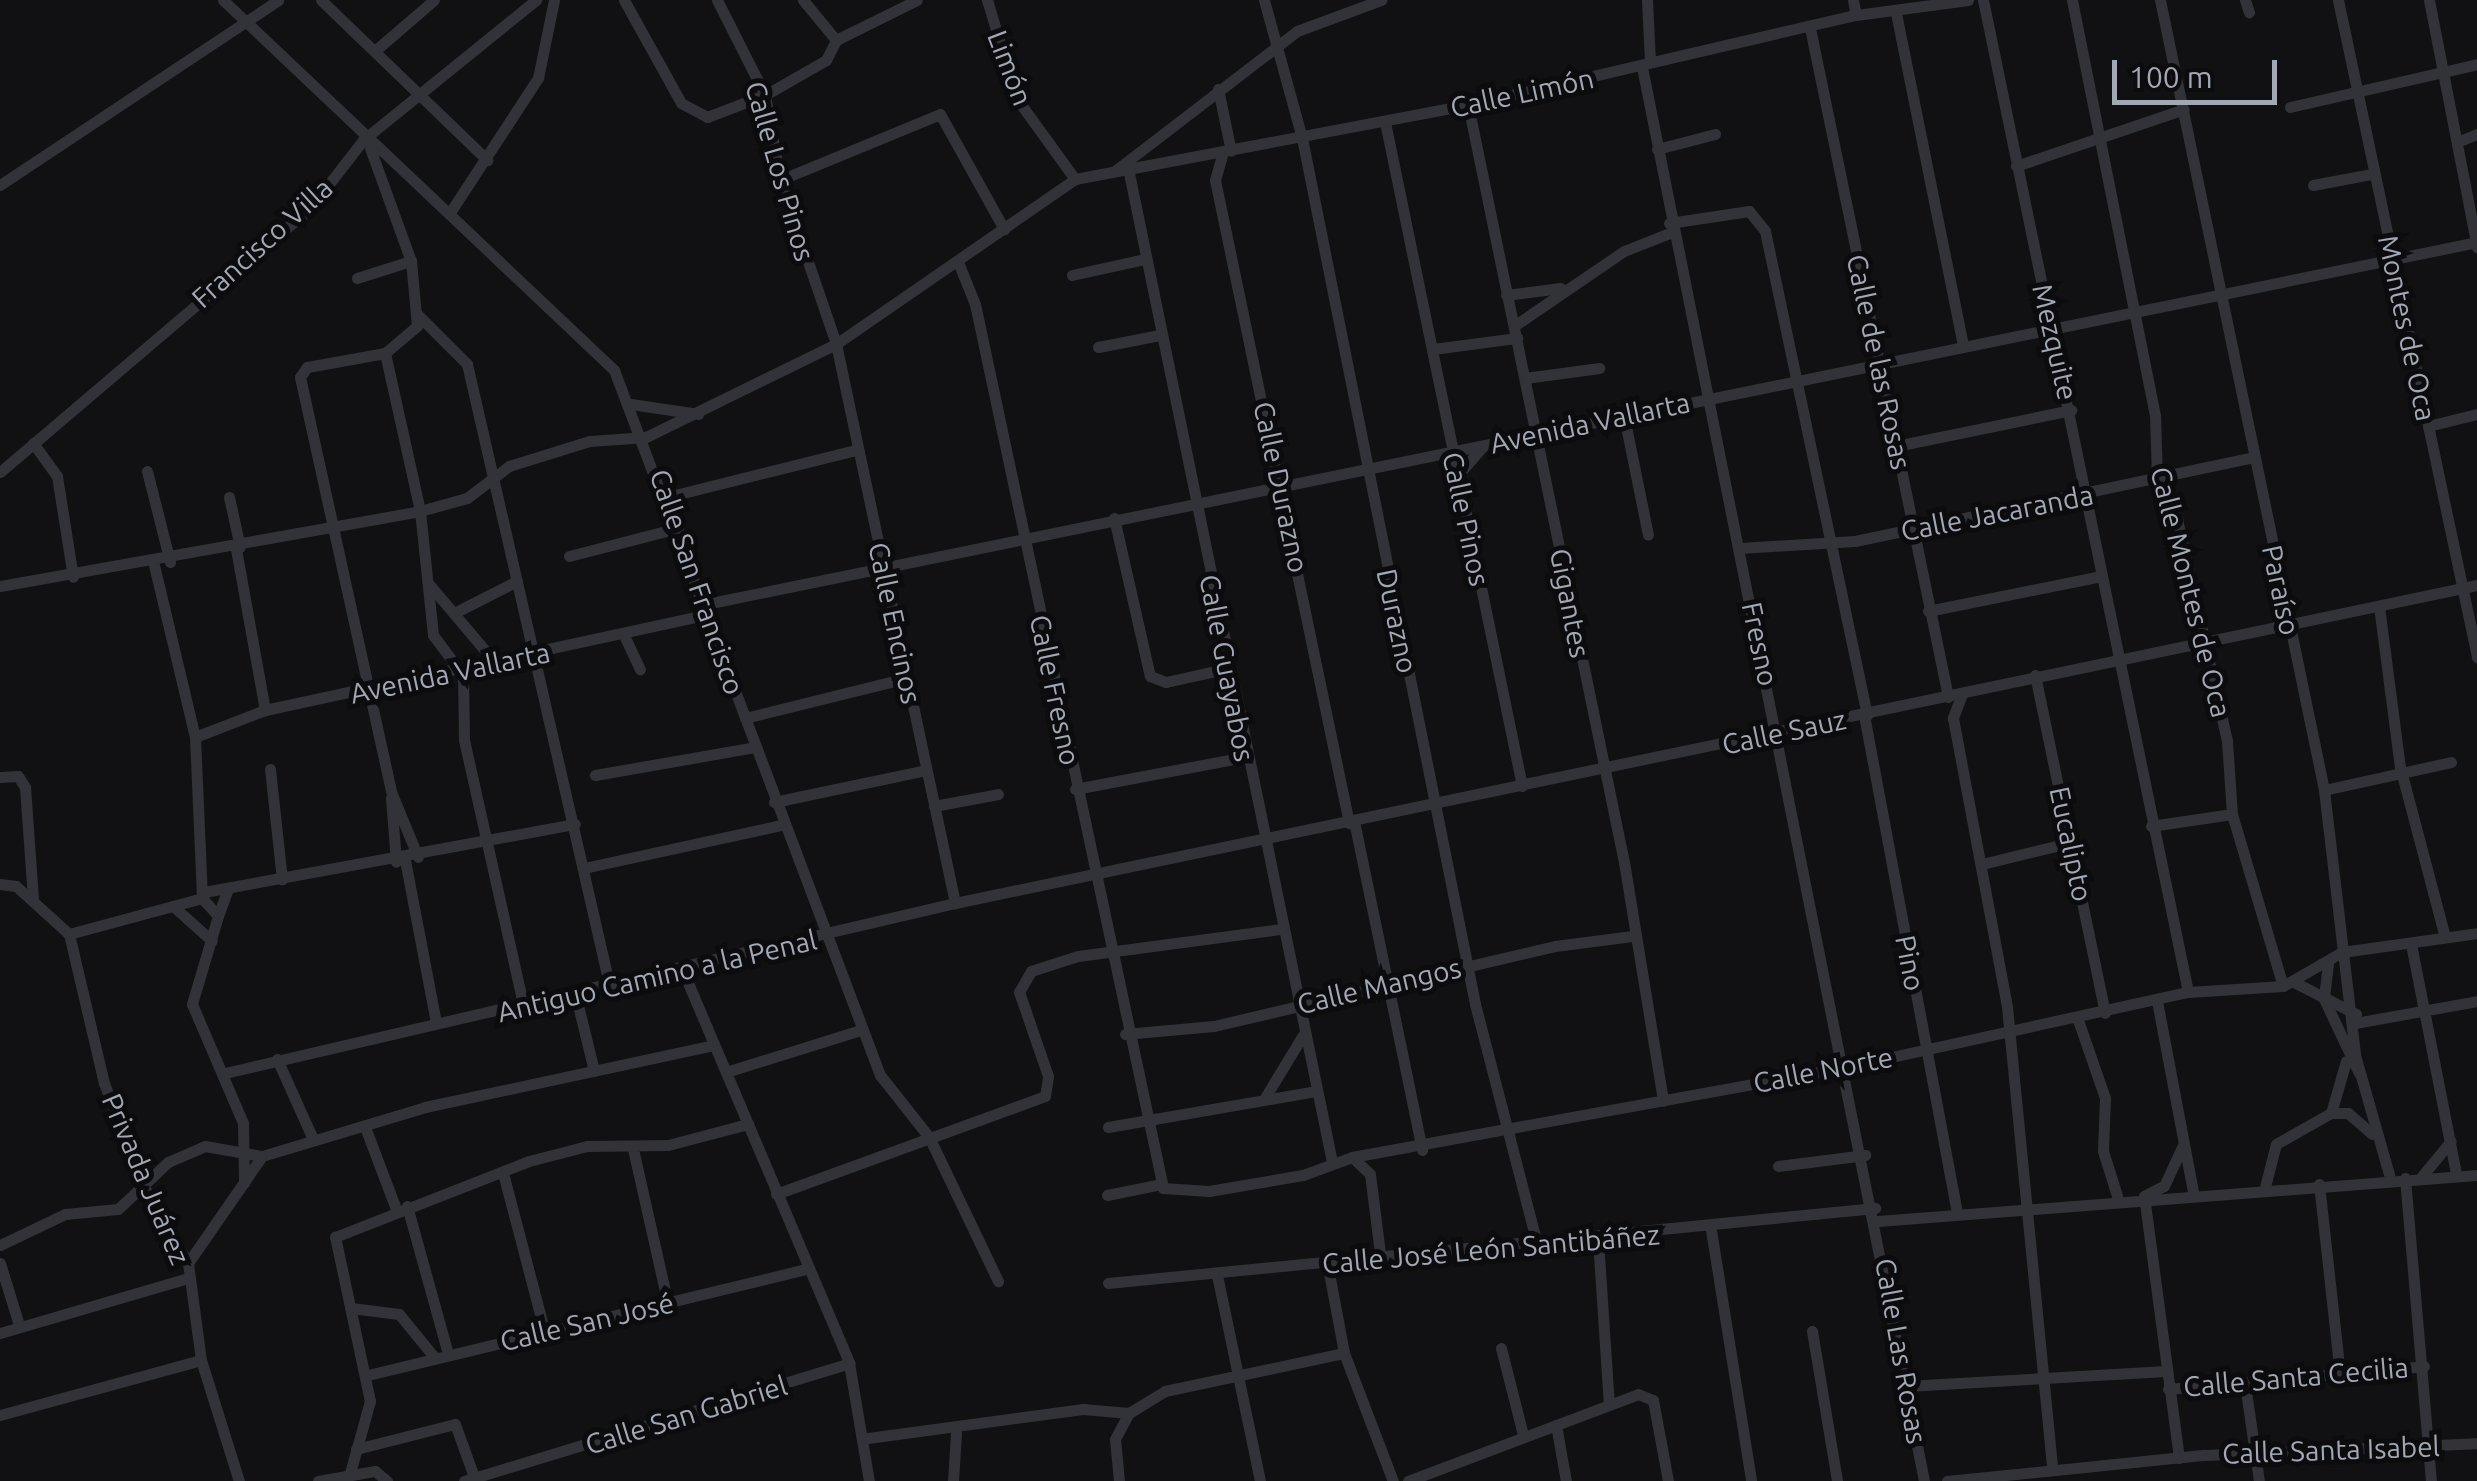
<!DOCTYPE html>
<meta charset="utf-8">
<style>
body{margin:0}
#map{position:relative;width:2477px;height:1481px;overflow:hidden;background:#111113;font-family:Ubuntu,sans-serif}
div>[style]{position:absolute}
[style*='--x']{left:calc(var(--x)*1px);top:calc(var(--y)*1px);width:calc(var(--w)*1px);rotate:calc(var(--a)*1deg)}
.minor>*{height:11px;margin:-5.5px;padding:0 5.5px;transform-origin:5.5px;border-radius:5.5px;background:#323338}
span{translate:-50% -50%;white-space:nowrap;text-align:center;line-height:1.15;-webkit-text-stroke:10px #0c0c0e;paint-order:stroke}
.street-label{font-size:28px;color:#a2a8b4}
.scale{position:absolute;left:2112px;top:60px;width:165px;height:45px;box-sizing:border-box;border:5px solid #a2a8b4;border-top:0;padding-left:12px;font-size:30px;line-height:35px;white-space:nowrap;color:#a2a8b4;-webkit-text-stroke:8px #0c0c0e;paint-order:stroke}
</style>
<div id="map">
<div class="minor">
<i style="--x:223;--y:0;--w:538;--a:43.42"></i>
<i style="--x:614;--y:370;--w:754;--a:69.33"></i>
<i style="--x:880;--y:1075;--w:79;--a:51.7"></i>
<i style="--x:929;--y:1137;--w:160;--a:64.4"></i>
<i style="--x:321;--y:0;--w:231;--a:43.9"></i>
<i style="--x:624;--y:0;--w:118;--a:61"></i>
<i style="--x:681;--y:103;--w:30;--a:28"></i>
<i style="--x:707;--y:117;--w:62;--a:-20.8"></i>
<i style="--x:765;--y:95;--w:70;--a:-29.8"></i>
<i style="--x:826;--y:60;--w:22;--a:-63"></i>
<i style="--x:836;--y:40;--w:90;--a:-26.3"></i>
<i style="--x:717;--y:0;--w:106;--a:63.2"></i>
<i style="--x:765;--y:95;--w:86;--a:80"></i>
<i style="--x:780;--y:180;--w:173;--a:71.1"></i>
<i style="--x:836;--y:344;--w:572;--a:77.98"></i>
<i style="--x:803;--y:0;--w:52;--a:50.5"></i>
<i style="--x:987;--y:0;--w:103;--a:73.1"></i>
<i style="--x:1017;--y:99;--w:99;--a:54.1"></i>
<i style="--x:1264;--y:0;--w:143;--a:74.6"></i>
<i style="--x:1302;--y:138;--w:883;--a:78.7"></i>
<i style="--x:1475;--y:1004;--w:247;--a:75.5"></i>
<i style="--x:1647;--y:0;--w:61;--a:87.2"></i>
<i style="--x:1853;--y:0;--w:15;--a:79"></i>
<i style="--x:1983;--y:0;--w:1013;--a:78.32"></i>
<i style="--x:2072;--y:0;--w:423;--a:78.7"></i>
<i style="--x:2155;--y:415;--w:62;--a:88.2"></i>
<i style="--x:2157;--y:477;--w:47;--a:64.5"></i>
<i style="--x:2177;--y:519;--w:228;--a:77.3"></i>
<i style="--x:2227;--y:741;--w:73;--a:86.1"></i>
<i style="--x:2232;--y:814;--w:179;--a:73.5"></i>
<i style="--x:2160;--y:0;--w:807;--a:78.27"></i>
<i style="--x:2324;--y:790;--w:267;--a:83.3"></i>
<i style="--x:2355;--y:1055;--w:128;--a:74.1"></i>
<i style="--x:2245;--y:0;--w:13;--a:72"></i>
<i style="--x:2338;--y:0;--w:672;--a:78.05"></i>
<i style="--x:2429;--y:0;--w:252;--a:79"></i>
<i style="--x:1896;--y:13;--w:335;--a:78.6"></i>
<i style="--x:1810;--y:28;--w:683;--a:78.34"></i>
<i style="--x:377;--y:49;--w:75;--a:-40.7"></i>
<i style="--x:1642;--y:67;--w:1442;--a:78.72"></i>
<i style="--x:1218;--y:89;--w:63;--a:78.2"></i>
<i style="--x:1468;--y:105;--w:773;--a:78.36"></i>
<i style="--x:1624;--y:862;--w:242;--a:80.7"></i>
<i style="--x:2290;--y:107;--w:192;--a:-12.9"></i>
<i style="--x:1385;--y:122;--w:678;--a:78.34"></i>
<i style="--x:2457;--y:142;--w:22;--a:-22"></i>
<i style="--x:370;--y:148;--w:120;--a:70.1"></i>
<i style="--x:411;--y:261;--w:65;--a:84.7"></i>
<i style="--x:417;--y:326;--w:42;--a:139.8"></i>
<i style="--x:385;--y:353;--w:162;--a:77.5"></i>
<i style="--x:420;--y:511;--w:125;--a:84"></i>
<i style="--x:433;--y:635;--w:50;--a:53.1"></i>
<i style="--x:463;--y:675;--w:65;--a:89.1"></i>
<i style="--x:464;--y:740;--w:275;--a:77.4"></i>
<i style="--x:1657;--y:149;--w:60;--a:-14.5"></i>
<i style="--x:1223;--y:152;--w:29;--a:106"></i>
<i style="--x:1215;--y:180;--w:657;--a:78.23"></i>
<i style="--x:2016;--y:166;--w:177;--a:-18.7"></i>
<i style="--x:1116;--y:170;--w:228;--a:-37.5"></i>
<i style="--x:1297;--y:31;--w:90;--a:-20.3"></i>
<i style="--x:1129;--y:173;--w:1010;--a:78.4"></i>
<i style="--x:780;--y:180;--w:173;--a:-22.4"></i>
<i style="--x:940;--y:114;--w:132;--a:60.9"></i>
<i style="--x:0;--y:185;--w:334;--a:-33.6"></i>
<i style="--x:2313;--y:185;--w:60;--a:-10.6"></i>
<i style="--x:449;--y:214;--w:163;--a:-56.8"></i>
<i style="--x:538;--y:78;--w:80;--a:-78.4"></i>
<i style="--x:1669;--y:223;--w:81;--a:-8.5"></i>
<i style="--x:1749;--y:211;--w:26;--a:51"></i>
<i style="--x:1765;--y:231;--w:495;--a:78.1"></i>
<i style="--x:958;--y:262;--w:45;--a:68"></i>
<i style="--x:975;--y:304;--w:904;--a:77.99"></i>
<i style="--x:1163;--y:1188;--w:46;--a:3.7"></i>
<i style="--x:1209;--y:1191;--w:95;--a:-9.7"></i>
<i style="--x:1303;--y:1175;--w:52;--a:-20.2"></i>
<i style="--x:1352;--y:1157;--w:502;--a:-10.33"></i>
<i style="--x:1846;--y:1067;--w:350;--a:-12.4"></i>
<i style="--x:2188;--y:992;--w:95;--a:-3.6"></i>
<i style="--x:2283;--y:986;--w:68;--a:-30"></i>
<i style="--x:2342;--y:952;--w:136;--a:-8"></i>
<i style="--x:1072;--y:275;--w:75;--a:-12.4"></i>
<i style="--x:357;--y:278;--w:57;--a:-17.5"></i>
<i style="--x:1506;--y:295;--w:55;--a:-7.3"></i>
<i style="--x:417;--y:314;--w:71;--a:45"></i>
<i style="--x:467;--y:364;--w:640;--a:77.09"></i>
<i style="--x:1514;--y:326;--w:133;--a:-34.3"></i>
<i style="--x:1624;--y:251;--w:52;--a:-21.6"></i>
<i style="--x:1098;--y:347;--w:63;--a:-11"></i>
<i style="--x:1433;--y:349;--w:85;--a:-7.5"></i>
<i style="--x:385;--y:353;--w:79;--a:169.8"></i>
<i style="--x:307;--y:367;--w:12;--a:125"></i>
<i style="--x:300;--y:377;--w:427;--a:77.6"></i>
<i style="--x:392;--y:794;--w:68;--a:67.6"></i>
<i style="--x:1525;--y:378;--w:75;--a:-7.7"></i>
<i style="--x:631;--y:404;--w:68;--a:8.5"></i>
<i style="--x:1624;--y:416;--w:121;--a:78.6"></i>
<i style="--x:2428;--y:426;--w:50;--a:-13.8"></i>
<i style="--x:33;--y:443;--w:41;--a:54"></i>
<i style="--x:57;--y:476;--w:102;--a:81"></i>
<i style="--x:1896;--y:446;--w:179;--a:-11.6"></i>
<i style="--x:147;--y:471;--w:94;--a:75.8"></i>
<i style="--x:0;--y:472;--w:410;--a:-40.4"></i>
<i style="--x:312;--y:206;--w:83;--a:-52.3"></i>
<i style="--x:363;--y:140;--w:223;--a:-39"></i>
<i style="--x:1457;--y:476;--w:40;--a:-49"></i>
<i style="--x:229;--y:497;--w:51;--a:77.6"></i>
<i style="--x:667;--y:497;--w:195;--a:-14"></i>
<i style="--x:1114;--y:518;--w:162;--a:77.2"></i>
<i style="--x:1150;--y:676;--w:17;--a:21"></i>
<i style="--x:1166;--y:682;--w:65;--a:-12.5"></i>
<i style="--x:1740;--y:548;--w:115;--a:-3.5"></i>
<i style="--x:1855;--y:541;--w:406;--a:-11.9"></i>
<i style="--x:236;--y:549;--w:164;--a:79.8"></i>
<i style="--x:569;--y:556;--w:113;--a:-14.4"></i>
<i style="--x:154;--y:565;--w:177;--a:76.6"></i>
<i style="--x:195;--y:737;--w:161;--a:87.5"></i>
<i style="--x:428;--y:583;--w:101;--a:49.8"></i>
<i style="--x:0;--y:586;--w:427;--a:-10.1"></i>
<i style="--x:420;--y:511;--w:49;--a:-15.5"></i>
<i style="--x:467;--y:498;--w:53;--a:-37.3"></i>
<i style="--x:509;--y:466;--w:85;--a:-17.2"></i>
<i style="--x:590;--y:441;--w:56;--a:-4.1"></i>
<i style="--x:646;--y:437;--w:212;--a:-26.1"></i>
<i style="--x:836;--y:344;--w:290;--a:-34.6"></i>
<i style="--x:1075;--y:179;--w:400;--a:-10.7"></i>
<i style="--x:1468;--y:105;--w:398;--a:-13.1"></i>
<i style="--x:1856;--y:15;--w:113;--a:-7.6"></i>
<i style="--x:706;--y:604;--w:1808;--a:-11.55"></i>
<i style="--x:2379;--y:606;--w:162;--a:82.6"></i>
<i style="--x:2400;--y:767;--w:173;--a:75.2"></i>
<i style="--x:458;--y:611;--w:66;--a:-27"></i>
<i style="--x:1928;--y:611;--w:177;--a:-11.4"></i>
<i style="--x:623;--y:633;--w:40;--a:65"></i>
<i style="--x:2035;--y:675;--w:345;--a:78.3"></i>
<i style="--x:1962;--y:694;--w:26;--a:111"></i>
<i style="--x:1953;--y:718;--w:294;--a:79.4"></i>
<i style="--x:2007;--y:1007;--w:464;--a:84.4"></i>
<i style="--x:1864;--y:715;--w:507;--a:79.42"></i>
<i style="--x:745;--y:718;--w:167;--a:-13.9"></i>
<i style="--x:195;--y:737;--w:75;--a:-21.1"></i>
<i style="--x:265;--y:710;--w:454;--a:-12.2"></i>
<i style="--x:270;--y:769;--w:111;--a:83.8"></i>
<i style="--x:595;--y:775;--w:162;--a:-9.9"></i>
<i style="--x:0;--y:777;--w:18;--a:-3"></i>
<i style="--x:18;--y:776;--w:13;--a:58"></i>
<i style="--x:25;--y:787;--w:111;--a:85.9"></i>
<i style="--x:1075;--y:789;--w:172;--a:-10.7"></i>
<i style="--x:2324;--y:790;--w:130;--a:-12.4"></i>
<i style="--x:391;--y:798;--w:64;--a:85.5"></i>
<i style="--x:774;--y:802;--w:155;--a:-11.9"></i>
<i style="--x:934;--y:806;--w:65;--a:-10.6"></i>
<i style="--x:1354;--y:821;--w:336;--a:78.3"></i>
<i style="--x:2151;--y:826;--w:82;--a:-8.4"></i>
<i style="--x:405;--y:860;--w:166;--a:79.2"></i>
<i style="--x:1982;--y:864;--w:93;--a:-13.7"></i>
<i style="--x:584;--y:868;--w:202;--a:-12.3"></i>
<i style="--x:0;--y:884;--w:16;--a:7"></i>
<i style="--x:16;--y:886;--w:72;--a:42.2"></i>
<i style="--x:204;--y:892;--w:377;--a:-10.4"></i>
<i style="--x:202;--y:898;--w:24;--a:48"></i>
<i style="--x:218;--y:916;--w:92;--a:106.5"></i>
<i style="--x:192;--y:1004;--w:129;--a:66.8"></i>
<i style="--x:243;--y:1123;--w:60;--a:89"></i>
<i style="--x:173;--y:906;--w:52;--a:41.9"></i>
<i style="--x:218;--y:916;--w:30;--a:-70"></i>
<i style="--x:69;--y:934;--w:153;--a:76.8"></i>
<i style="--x:104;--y:1083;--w:111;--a:69"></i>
<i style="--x:144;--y:1187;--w:88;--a:59.9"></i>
<i style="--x:188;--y:1263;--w:98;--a:82.4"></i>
<i style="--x:201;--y:1360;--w:127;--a:72.6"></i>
<i style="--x:69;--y:934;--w:138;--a:-15.1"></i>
<i style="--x:2411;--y:944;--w:234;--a:78.9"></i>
<i style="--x:2328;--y:964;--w:35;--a:97"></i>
<i style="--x:2324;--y:999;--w:82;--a:64.7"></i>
<i style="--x:683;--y:971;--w:426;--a:67"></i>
<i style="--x:849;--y:1363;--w:120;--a:80.4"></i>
<i style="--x:2294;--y:982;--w:70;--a:27.3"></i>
<i style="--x:576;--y:997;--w:76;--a:76.3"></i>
<i style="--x:2157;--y:1001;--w:193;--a:79.3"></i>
<i style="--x:2078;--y:1020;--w:83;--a:70.9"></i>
<i style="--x:2105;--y:1098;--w:53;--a:92.2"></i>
<i style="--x:2103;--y:1151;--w:50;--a:72.6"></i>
<i style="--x:2355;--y:1023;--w:124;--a:-10.2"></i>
<i style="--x:1125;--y:1034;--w:89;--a:-5.1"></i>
<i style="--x:1214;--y:1026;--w:350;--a:-13.2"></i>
<i style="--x:1555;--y:946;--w:78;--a:-7.4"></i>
<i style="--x:277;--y:1059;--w:88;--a:65.8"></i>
<i style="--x:726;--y:1072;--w:141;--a:-17.3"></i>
<i style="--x:225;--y:1073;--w:750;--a:-13.11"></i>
<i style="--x:955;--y:903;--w:1555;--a:-11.8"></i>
<i style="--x:1266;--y:1096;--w:71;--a:-58.8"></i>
<i style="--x:2331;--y:1113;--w:54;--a:-73.9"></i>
<i style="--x:365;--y:1127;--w:88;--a:69.3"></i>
<i style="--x:1108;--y:1127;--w:212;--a:-9.8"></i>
<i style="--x:633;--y:1149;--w:159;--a:77.3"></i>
<i style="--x:1353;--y:1158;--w:23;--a:43"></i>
<i style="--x:1370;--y:1174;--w:80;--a:82.8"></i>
<i style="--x:1778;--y:1166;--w:88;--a:-7.2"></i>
<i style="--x:503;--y:1173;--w:165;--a:75.3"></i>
<i style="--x:2422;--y:1176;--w:45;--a:-50.4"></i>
<i style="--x:2405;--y:1178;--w:304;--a:85.1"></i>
<i style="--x:2319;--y:1184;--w:192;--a:83.7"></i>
<i style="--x:2265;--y:1187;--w:44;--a:-75.7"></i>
<i style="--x:2276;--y:1144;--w:63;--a:-29.4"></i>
<i style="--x:2331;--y:1113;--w:17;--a:0"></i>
<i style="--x:2348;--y:1113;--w:32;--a:41"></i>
<i style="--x:776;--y:1194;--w:286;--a:-20"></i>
<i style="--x:1045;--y:1096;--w:20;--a:-81"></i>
<i style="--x:1048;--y:1076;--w:89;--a:-109"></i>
<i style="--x:1019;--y:992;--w:24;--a:-60"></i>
<i style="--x:1031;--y:971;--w:49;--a:-17.7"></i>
<i style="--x:1078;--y:956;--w:205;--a:-7.6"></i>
<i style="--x:1107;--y:1195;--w:55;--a:-11.5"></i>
<i style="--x:407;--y:1206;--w:154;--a:74.5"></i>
<i style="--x:1878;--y:1221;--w:601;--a:-4.39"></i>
<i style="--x:1711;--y:1230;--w:254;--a:80.9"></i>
<i style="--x:1598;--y:1240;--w:164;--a:86.2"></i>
<i style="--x:0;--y:1245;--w:72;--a:-25.5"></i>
<i style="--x:65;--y:1214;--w:53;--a:-5.4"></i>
<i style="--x:118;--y:1209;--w:69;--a:-43.2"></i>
<i style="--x:168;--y:1162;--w:40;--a:-23.4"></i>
<i style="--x:205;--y:1146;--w:58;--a:10"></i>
<i style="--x:262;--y:1156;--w:170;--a:-16.7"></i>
<i style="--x:425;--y:1107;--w:295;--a:-12.1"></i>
<i style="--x:1327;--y:1262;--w:93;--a:79.4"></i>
<i style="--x:1344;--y:1353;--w:137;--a:69.1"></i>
<i style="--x:0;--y:1263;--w:65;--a:73"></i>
<i style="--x:188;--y:1263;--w:130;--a:-55.3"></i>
<i style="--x:1217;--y:1275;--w:210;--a:78.2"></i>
<i style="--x:1108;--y:1283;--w:771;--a:-5.58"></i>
<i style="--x:351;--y:1308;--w:48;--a:7.1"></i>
<i style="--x:399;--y:1314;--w:57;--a:50.7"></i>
<i style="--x:1812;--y:1331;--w:152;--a:80.5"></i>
<i style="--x:0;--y:1333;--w:196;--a:-16.3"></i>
<i style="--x:1501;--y:1348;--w:90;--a:75.8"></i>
<i style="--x:368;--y:1375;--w:452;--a:-13.6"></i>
<i style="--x:2245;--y:1384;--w:98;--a:81.8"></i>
<i style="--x:1906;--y:1386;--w:260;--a:-3.3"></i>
<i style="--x:2168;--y:1389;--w:257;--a:-5.1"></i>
<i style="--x:0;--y:1415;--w:208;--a:-15.3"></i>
<i style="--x:1556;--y:1425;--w:57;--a:79.9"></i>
<i style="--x:868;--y:1438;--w:217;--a:-7.7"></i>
<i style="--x:1083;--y:1409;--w:46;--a:5"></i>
<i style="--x:1129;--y:1413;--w:42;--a:-31.4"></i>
<i style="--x:1165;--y:1391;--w:183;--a:-12"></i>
<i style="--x:356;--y:1449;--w:102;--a:-14.2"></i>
<i style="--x:455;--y:1424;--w:56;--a:70.3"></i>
<i style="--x:2179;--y:1458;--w:264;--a:-97.6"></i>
<i style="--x:2144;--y:1196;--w:22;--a:-27"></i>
<i style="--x:2164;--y:1186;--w:43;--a:-65.2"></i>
<i style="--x:350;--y:1473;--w:75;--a:-74.5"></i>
<i style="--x:370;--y:1401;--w:168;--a:-102"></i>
<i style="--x:335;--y:1237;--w:208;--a:-21.4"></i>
<i style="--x:529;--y:1161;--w:60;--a:-14.5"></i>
<i style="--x:587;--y:1146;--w:81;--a:-0.7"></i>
<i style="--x:668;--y:1145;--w:83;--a:-14.7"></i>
<i style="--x:318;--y:1481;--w:58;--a:-10"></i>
<i style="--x:375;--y:1471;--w:16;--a:40"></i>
<i style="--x:464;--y:1481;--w:403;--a:-17"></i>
<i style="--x:953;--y:1481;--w:48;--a:-86.4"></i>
<i style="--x:1119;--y:1481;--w:42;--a:-95.4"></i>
<i style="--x:1115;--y:1439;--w:30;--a:-62"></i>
<i style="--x:1408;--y:1481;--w:246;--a:-20.7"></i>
<i style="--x:1638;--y:1394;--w:16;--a:22"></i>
<i style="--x:1653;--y:1400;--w:82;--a:79.5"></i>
<i style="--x:1947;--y:1481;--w:259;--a:-5.8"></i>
<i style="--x:2205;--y:1455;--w:272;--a:-2.5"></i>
</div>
<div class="street-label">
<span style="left:1010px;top:68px;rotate:69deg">Limón</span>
<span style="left:1522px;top:93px;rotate:-12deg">Calle Limón</span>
<span style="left:780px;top:171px;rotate:74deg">Calle Los Pinos</span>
<span style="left:262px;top:243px;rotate:-42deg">Francisco Villa</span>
<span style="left:2407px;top:328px;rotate:78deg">Montes de Oca</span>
<span style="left:2055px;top:342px;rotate:77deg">Mezquite</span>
<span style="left:1879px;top:362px;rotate:78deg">Calle de las Rosas</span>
<span style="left:1590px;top:423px;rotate:-12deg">Avenida Vallarta</span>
<span style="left:1281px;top:487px;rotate:78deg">Calle Durazno</span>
<span style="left:1997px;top:513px;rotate:-11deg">Calle Jacaranda</span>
<span style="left:1466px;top:519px;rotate:78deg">Calle Pinos</span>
<span style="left:697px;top:582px;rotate:71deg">Calle San Francisco</span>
<span style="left:2281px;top:590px;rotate:78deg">Paraíso</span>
<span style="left:2191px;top:592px;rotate:76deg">Calle Montes de Oca</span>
<span style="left:1570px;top:603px;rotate:79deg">Gigantes</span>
<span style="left:1397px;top:621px;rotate:78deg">Durazno</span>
<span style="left:895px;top:623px;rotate:78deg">Calle Encinos</span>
<span style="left:1760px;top:644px;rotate:78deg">Fresno</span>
<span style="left:1227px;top:668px;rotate:79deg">Calle Guayabos</span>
<span style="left:450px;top:673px;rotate:-12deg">Avenida Vallarta</span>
<span style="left:1055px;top:690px;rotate:78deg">Calle Fresno</span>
<span style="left:1784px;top:732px;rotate:-12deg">Calle Sauz</span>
<span style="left:2071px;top:844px;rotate:78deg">Eucalipto</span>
<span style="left:1910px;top:963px;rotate:79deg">Pino</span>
<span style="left:657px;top:976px;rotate:-13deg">Antiguo Camino a la Penal</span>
<span style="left:1379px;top:986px;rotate:-13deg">Calle Mangos</span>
<span style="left:1823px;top:1070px;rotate:-11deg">Calle Norte</span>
<span style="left:146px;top:1179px;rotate:67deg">Privada Juárez</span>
<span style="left:1491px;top:1249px;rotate:-5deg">Calle José León Santibáñez</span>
<span style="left:587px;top:1322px;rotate:-13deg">Calle San José</span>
<span style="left:1901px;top:1351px;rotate:80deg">Calle Las Rosas</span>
<span style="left:2296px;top:1377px;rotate:-5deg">Calle Santa Cecilia</span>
<span style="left:686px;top:1415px;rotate:-17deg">Calle San Gabriel</span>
<span style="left:2331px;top:1450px;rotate:-2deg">Calle Santa Isabel</span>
</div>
<div class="scale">100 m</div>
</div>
